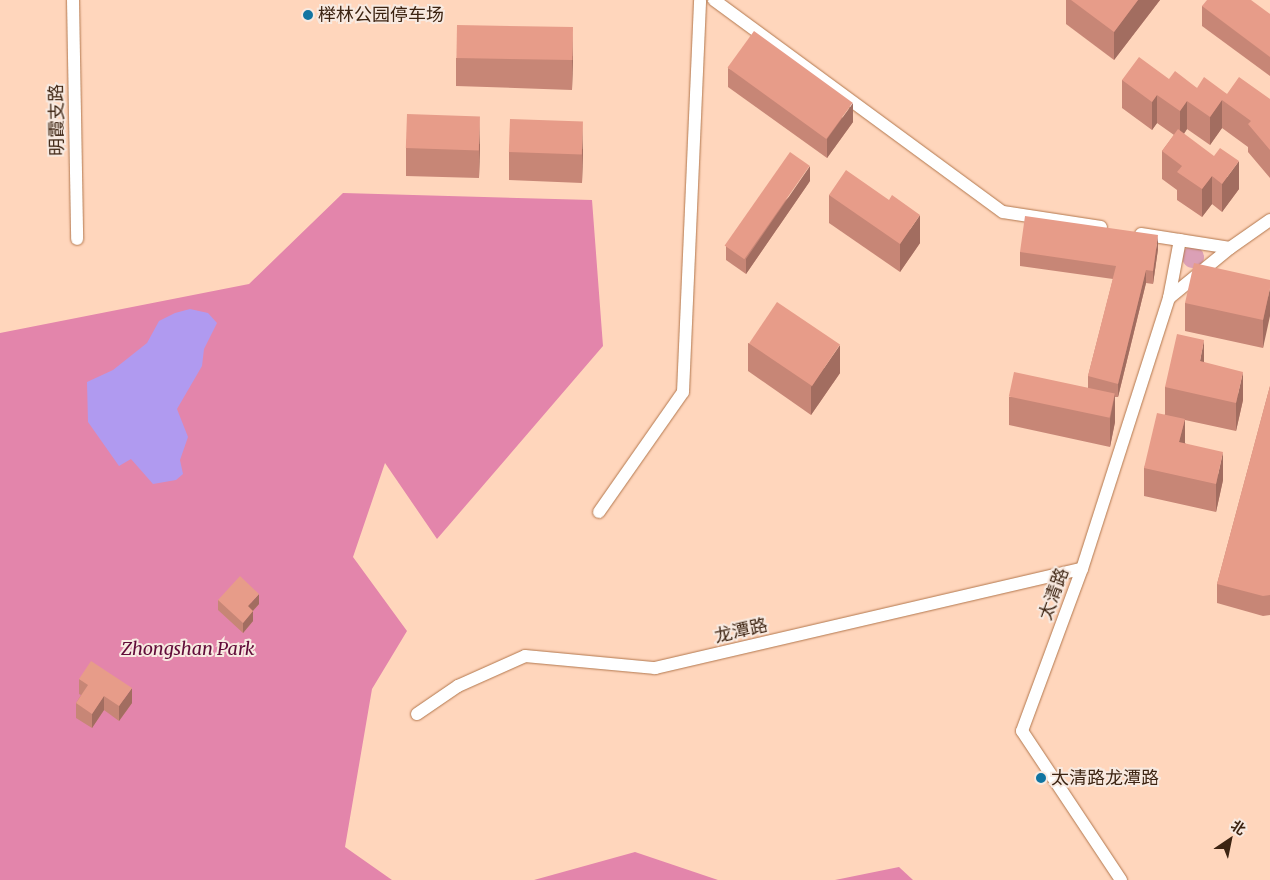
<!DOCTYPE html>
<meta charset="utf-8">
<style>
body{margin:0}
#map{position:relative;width:1270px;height:880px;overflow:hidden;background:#ffd6bc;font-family:Merriweather,"Noto Sans SC",serif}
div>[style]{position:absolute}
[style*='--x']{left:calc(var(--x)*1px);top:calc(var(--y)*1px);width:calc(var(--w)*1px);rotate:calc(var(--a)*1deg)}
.green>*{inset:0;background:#dba0b6}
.round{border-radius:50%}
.forest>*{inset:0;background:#e385ab}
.water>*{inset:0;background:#b09af0}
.roads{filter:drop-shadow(0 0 1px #b3774d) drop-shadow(0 0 1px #b3774d)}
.minor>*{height:12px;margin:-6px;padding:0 6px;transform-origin:6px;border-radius:6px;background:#fff}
.wall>*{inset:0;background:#c78676}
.shaded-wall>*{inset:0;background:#a26d60}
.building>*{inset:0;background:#e79c89;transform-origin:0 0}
.dots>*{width:14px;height:14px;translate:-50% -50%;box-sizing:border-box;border:2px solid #f8eae1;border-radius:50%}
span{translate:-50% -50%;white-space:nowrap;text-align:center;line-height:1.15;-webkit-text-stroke:4px #f8eae1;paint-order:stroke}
.poi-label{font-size:18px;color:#3d2412}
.left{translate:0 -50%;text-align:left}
.street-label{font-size:18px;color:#3d2412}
.park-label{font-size:18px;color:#610c39;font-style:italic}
.north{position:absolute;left:1205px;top:815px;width:50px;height:50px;-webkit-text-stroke:4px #f8eae1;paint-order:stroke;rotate:34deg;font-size:14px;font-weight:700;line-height:20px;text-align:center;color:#3d2412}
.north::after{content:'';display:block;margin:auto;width:18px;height:22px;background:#3d2412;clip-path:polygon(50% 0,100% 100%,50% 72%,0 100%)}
</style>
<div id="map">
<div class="green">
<i class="round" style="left:1182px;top:246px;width:22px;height:22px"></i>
</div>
<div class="forest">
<i style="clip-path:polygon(343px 193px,592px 200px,603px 346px,437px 539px,385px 463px,353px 557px,407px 631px,372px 689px,345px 847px,392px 880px,0 880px,0 333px,249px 284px)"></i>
<i style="clip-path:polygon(635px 852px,718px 880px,534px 880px)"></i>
<i style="clip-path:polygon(899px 867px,913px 880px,835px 880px)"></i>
</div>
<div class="water">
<i style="clip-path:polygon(190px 309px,208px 313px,217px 323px,204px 349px,202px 366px,177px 409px,188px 437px,180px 460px,183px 474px,176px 480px,153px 484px,131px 459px,119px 466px,88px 422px,87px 382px,113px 370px,147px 343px,159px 321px,175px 313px)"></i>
</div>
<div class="roads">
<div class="minor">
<i style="--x:73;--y:0;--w:239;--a:89"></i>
<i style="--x:714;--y:0;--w:358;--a:36.3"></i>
<i style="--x:1003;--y:212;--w:99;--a:8.7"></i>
<i style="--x:1141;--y:234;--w:90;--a:8.9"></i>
<i style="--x:1169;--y:298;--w:59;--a:-79.3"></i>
<i style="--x:599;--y:512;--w:146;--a:-55"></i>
<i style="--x:683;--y:392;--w:392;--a:-87.5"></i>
<i style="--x:417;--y:714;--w:50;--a:-34.3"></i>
<i style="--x:458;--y:686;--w:73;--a:-24.1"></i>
<i style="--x:525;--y:656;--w:131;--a:5.3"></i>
<i style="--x:655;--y:668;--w:438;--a:-13.1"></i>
<i style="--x:1121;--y:880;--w:179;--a:-123.6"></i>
<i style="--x:1022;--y:731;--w:173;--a:-69.7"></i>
<i style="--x:1082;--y:569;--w:285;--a:-72.2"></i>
<i style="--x:1169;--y:298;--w:79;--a:-39.3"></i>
<i style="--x:1230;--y:248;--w:49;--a:-35"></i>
</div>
</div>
<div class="wall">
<i style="clip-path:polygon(1066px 0,1160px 0,1114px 60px,1066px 24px)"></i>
<i style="clip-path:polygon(1202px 6px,1270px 14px,1270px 76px,1202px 26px)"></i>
<i style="clip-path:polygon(573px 56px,572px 90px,456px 86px,456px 58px)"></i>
<i style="clip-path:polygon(728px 68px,853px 122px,827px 158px,728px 87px)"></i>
<i style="clip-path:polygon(1169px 79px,1197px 88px,1227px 94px,1270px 99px,1270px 178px,1248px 152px,1248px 147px,1222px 128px,1210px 145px,1187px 129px,1184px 134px,1239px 189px,1222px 212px,1212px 204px,1202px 217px,1177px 200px,1177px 190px,1162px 179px,1162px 151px,1174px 135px,1157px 123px,1152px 130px,1122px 108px,1122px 80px)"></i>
<i style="clip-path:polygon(480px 144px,479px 178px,406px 176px,406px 148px)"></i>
<i style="clip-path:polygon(583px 149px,582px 183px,509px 180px,509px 152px)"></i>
<i style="clip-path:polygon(810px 181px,746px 274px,726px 260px,726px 246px)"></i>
<i style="clip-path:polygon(829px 195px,889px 200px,920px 243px,900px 272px,829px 223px)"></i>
<i style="clip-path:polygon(1158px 249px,1153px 284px,1146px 283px,1118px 397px,1115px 397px,1115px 422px,1110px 447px,1009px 425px,1009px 397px,1088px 388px,1088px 376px,1113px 279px,1020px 266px,1020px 252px)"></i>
<i style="clip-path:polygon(1270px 280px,1263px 348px,1185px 331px,1185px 303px)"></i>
<i style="clip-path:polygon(748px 343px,840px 373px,811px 415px,748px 371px)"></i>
<i style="clip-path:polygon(1204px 362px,1243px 400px,1236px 431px,1185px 420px,1185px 443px,1223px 480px,1216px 512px,1144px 496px,1144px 468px,1165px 414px,1165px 387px)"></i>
<i style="clip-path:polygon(1270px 386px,1270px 615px,1263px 616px,1217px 603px,1217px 584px)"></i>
<i style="clip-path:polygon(218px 600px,259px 604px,253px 611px,253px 621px,243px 633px,218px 610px)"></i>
<i style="clip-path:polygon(79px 679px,132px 703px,119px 721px,104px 710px,92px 728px,76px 718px,76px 703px,81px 695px,79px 694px)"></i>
</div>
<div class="shaded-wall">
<i style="clip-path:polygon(1138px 0,1160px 0,1114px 60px,1114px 32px)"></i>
<i style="clip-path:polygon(573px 28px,573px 56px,572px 90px,572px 62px)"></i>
<i style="clip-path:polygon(1157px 95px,1157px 123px,1152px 130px,1152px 102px)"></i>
<i style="clip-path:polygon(1222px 100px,1222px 128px,1210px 145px,1210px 117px)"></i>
<i style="clip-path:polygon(1187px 101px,1187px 129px,1180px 139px,1180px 111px)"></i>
<i style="clip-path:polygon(853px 103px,853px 122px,827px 158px,827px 139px)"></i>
<i style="clip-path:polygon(480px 116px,480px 144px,479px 178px,479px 150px)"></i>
<i style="clip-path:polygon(583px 121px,583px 149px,582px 183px,582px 155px)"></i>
<i style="clip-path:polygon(1239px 161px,1239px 189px,1222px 212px,1222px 184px)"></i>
<i style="clip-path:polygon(810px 166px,810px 181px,746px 274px,746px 259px)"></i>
<i style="clip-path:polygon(1212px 176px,1212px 204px,1202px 217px,1202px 189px)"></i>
<i style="clip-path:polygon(920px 215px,920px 243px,900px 272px,900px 244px)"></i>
<i style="clip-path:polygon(1158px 235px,1158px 249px,1153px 284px,1153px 271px)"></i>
<i style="clip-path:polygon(1146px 270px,1146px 283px,1118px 397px,1118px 384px)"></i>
<i style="clip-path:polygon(1270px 288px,1270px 316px,1263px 348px,1263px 320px)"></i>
<i style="clip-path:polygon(1204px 340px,1204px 368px,1200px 361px)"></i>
<i style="clip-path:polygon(840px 345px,840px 373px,811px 415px,811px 387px)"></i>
<i style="clip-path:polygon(1243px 372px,1243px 400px,1236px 431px,1236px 403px)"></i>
<i style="clip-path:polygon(1115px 394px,1115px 422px,1110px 447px,1110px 419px)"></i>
<i style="clip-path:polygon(1185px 419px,1185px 447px,1179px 442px)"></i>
<i style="clip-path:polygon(1223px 452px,1223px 480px,1216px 512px,1216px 484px)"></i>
<i style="clip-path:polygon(259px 594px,259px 604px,248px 616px,248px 606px)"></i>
<i style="clip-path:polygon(253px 611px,253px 621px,243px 633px,243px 623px)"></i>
<i style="clip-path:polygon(132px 688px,132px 703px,119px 721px,119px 706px)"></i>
<i style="clip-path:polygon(104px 696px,104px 710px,92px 728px,92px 714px)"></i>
</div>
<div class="building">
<i style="clip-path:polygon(1071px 0,1138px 0,1114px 32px)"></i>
<i style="clip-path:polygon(1207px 0,1251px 0,1270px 14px,1270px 57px,1202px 6px)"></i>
<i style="left:457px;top:25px;width:116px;height:33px;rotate:1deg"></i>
<i style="left:754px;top:31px;width:122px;height:45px;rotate:36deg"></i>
<i style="clip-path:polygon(1139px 57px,1169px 79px,1175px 71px,1197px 88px,1204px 77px,1227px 94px,1239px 77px,1270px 99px,1270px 150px,1248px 124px,1251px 121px,1222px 100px,1210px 117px,1187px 101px,1180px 111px,1157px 95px,1152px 102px,1122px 80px)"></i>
<i style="left:407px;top:114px;width:73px;height:34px;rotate:2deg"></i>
<i style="left:510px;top:119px;width:73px;height:33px;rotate:2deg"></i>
<i style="clip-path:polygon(1178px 129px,1214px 156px,1220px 148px,1239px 161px,1222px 184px,1212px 176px,1202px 189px,1177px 172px,1182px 166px,1162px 151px)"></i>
<i style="left:790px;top:152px;width:24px;height:114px;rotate:35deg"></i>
<i style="clip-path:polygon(846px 170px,889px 200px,892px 195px,920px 215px,900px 244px,829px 195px)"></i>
<i style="clip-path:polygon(1025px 216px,1158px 235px,1153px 271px,1146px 270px,1118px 384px,1088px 376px,1116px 266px,1020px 252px)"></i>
<i style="clip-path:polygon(1194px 263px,1270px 280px,1270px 288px,1263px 320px,1185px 303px)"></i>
<i style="left:777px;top:302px;width:76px;height:50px;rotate:34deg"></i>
<i style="clip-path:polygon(1177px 334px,1204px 340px,1200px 361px,1243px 372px,1236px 403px,1165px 387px)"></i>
<i style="left:1014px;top:372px;width:103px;height:25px;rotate:12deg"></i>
<i style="clip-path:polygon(1270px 386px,1270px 595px,1263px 596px,1217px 584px)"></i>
<i style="clip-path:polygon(1157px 413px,1185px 419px,1179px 442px,1223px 452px,1216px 484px,1144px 468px)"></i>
<i style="clip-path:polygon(240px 576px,259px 594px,248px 606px,253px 611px,243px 623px,218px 600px)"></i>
<i style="clip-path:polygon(91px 661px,132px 688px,119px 706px,104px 696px,92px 714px,76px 703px,88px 685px,79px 679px)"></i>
</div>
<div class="dots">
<i style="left:308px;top:15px;background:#1175a2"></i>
<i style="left:1041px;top:778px;background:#1175a2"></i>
</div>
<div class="poi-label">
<span class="left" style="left:318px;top:15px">榉林公园停车场</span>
<span class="left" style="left:1051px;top:778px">太清路龙潭路</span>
</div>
<div class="street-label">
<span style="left:57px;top:120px;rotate:-91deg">明霞支路</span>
<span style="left:1054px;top:594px;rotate:-70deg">太清路</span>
<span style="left:741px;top:631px;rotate:-13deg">龙潭路</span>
</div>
<div class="park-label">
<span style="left:188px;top:649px">Zhongshan Park</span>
</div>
<div class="north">北</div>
</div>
